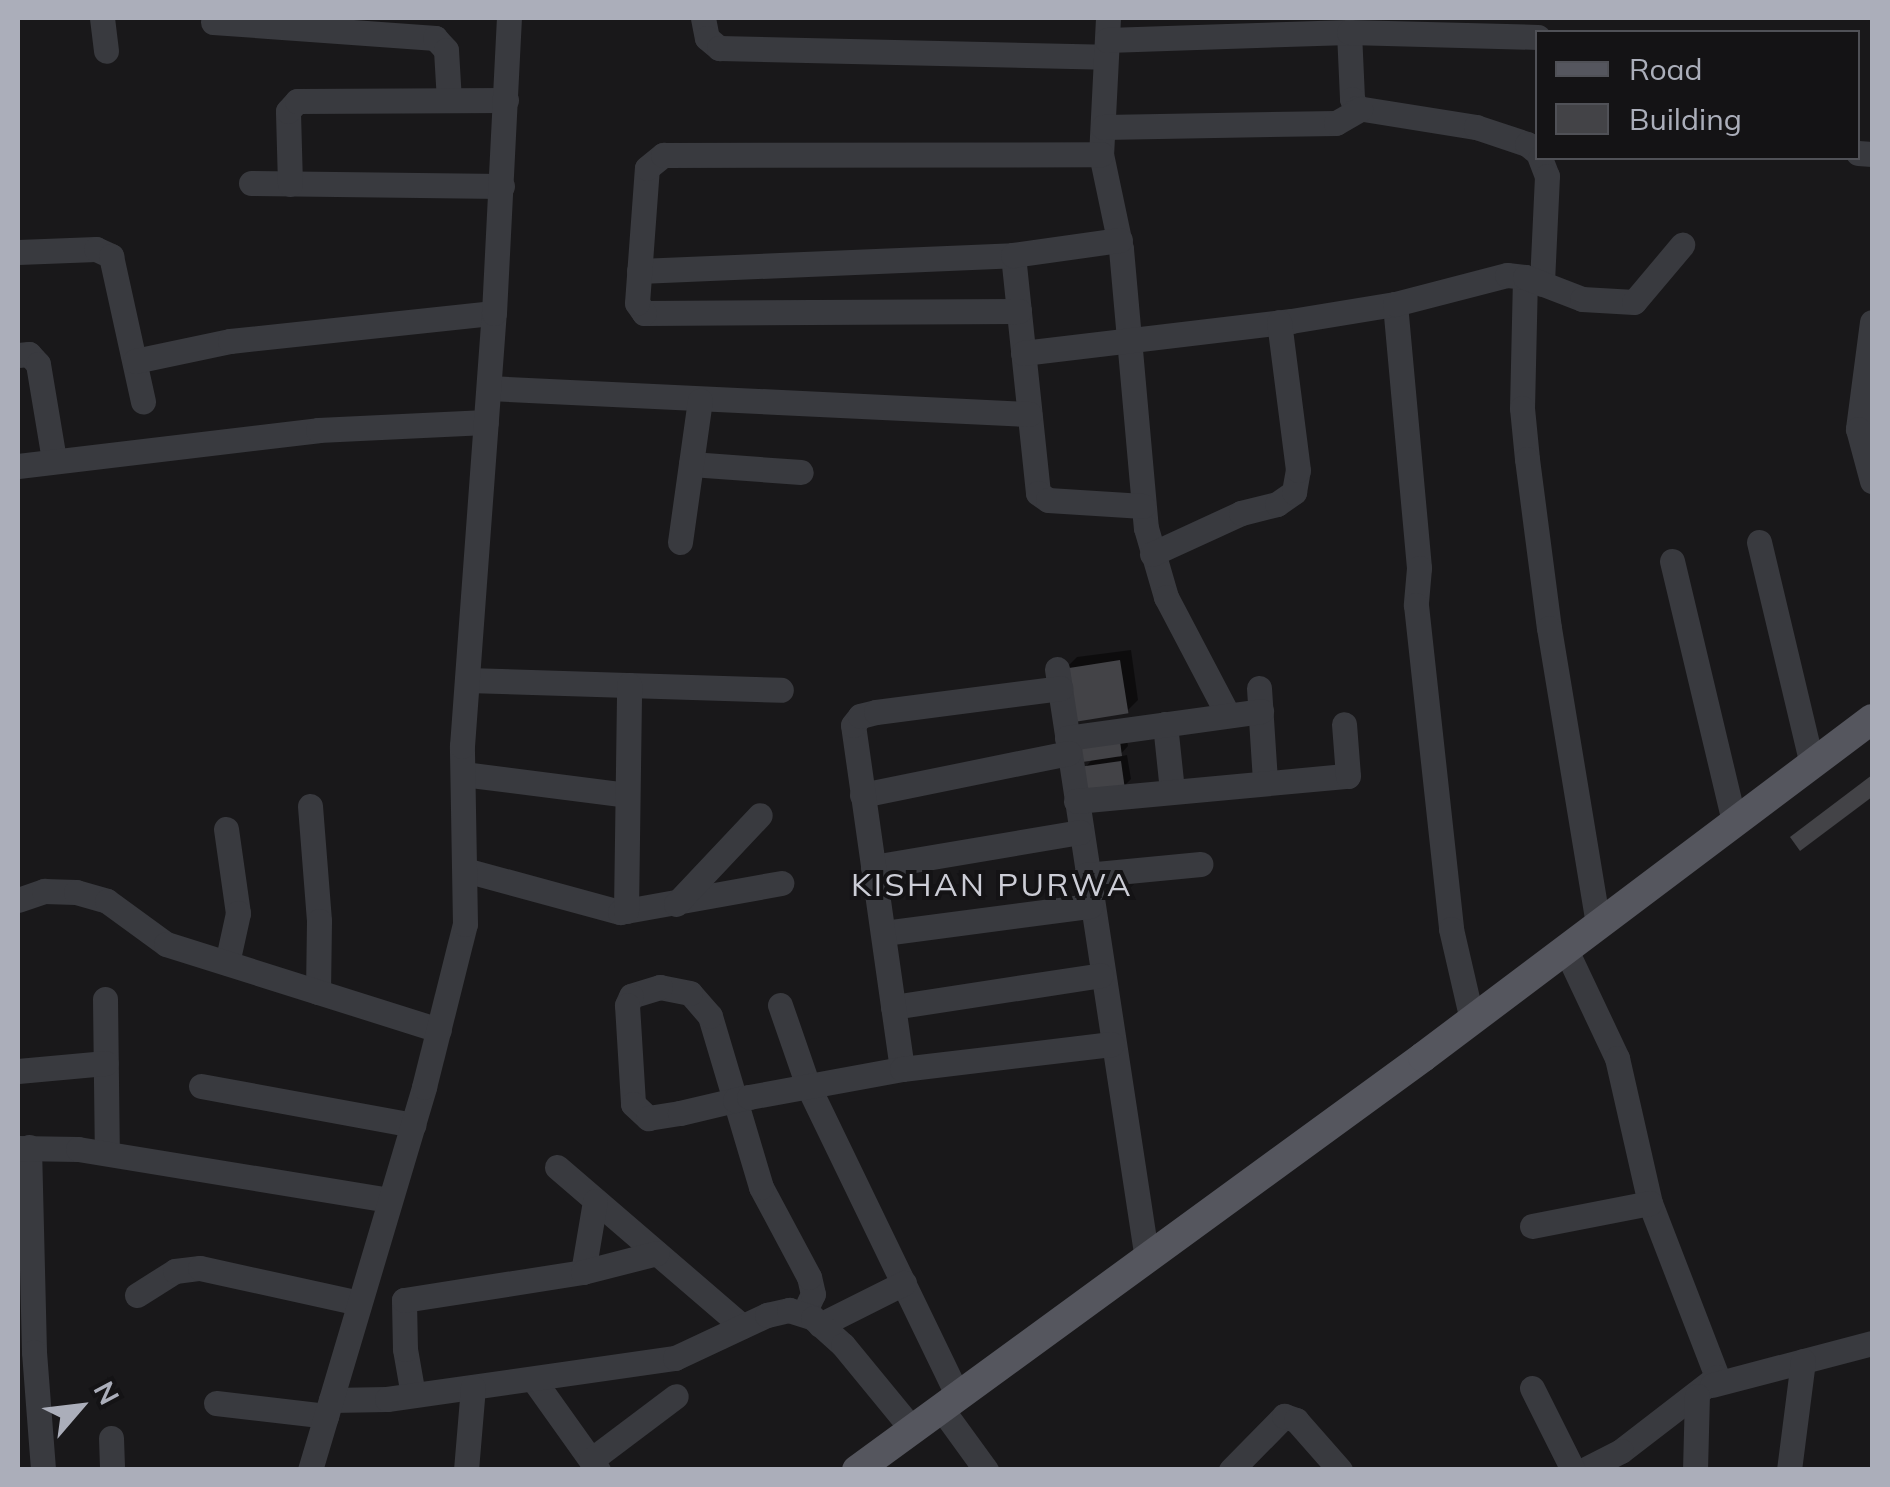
<!DOCTYPE html>
<style>
body{margin:0}
#map{position:relative;width:1890px;height:1487px;overflow:hidden;background:#19181a;font-family:Mulish,sans-serif}
div>[style]{position:absolute}
[style*='--x']{left:calc(var(--x)*1px);top:calc(var(--y)*1px);width:calc(var(--w)*1px);rotate:calc(var(--a)*1deg)}
.shadow>*{inset:0;background:#0007}
.building>*{inset:0;background:#434347;transform-origin:0 0}
.minor>*{height:25px;margin:-12.5px;padding:0 12.5px;transform-origin:12.5px;border-radius:12.5px;background:#393a3f}
.major>*{height:30px;margin:-15px;padding:0 15px;transform-origin:15px;border-radius:15px;background:#55565e}
span{translate:-50% -50%;white-space:nowrap;text-align:center;line-height:1.15;-webkit-text-stroke:8px #141315;paint-order:stroke}
.quarter-label{font-size:32px;color:#cccdd6;letter-spacing:2.5px}
.frame{position:absolute;inset:0;border:20px solid #abaeba;pointer-events:none}
.legend{position:absolute;left:1535px;top:30px;width:325px;height:130px;box-sizing:border-box;background:#141315;border:2px solid #505157;margin:0;padding:12px 18px;list-style:none;font-size:30px;color:#abaeba}
.legend li{display:flex;align-items:center;gap:20px;height:50px}
.legend b{width:50px;border:2px solid #505157}
.north{position:absolute;left:30px;top:1357px;width:100px;height:100px;-webkit-text-stroke:8px #141315;paint-order:stroke;rotate:62deg;font-size:28px;font-weight:700;line-height:40px;text-align:center;color:#abaeba}
.north::after{content:'';display:block;margin:auto;width:35px;height:45px;background:#abaeba;clip-path:polygon(50% 0,100% 100%,50% 72%,0 100%)}
</style>
<div id="map">
<div class="shadow">
<i style="clip-path:polygon(1131px 650px,1138px 700px,1127px 711px,1066px 668px,1077px 657px)"></i>
<i style="clip-path:polygon(1124px 721px,1128px 746px,1118px 757px,1127px 755px,1131px 779px,1124px 786px,1085px 768px)"></i>
</div>
<div class="building">
<i style="left:1120px;top:660px;width:54px;height:58px;rotate:81deg"></i>
<i style="clip-path:polygon(1118px 726px,1122px 756px,1076px 763px,1080px 738px)"></i>
<i style="left:1121px;top:761px;width:28px;height:39px;rotate:82deg"></i>
<i style="clip-path:polygon(1872px 775px,1872px 797px,1800px 851px,1790px 837px)"></i>
</div>
<div class="minor">
<i style="--x:102;--y:18;--w:33;--a:83"></i>
<i style="--x:703;--y:18;--w:20;--a:79"></i>
<i style="--x:707;--y:38;--w:16;--a:40"></i>
<i style="--x:719;--y:48;--w:386;--a:1.3"></i>
<i style="--x:1108;--y:18;--w:136;--a:92.9"></i>
<i style="--x:1101;--y:154;--w:97;--a:78.1"></i>
<i style="--x:1121;--y:249;--w:280;--a:84.9"></i>
<i style="--x:1146;--y:528;--w:72;--a:73.8"></i>
<i style="--x:1166;--y:597;--w:133;--a:62.3"></i>
<i style="--x:213;--y:22;--w:223;--a:4.1"></i>
<i style="--x:435;--y:38;--w:16;--a:47"></i>
<i style="--x:446;--y:50;--w:50;--a:86.6"></i>
<i style="--x:1349;--y:32;--w:67;--a:87.4"></i>
<i style="--x:1352;--y:99;--w:10;--a:61"></i>
<i style="--x:1357;--y:108;--w:121;--a:9.1"></i>
<i style="--x:1476;--y:127;--w:54;--a:18.4"></i>
<i style="--x:1527;--y:144;--w:14;--a:39"></i>
<i style="--x:1107;--y:40;--w:242;--a:-1.9"></i>
<i style="--x:1349;--y:32;--w:189;--a:1.5"></i>
<i style="--x:1103;--y:127;--w:233;--a:-1"></i>
<i style="--x:1336;--y:123;--w:28;--a:-30"></i>
<i style="--x:1858;--y:153;--w:14;--a:4"></i>
<i style="--x:1540;--y:158;--w:19;--a:69"></i>
<i style="--x:1547;--y:176;--w:108;--a:92.7"></i>
<i style="--x:251;--y:183;--w:251;--a:0.7"></i>
<i style="--x:290;--y:184;--w:73;--a:-91.6"></i>
<i style="--x:288;--y:111;--w:13;--a:-48"></i>
<i style="--x:297;--y:101;--w:209;--a:-0.3"></i>
<i style="--x:18;--y:252;--w:78;--a:-2.2"></i>
<i style="--x:96;--y:249;--w:17;--a:25"></i>
<i style="--x:111;--y:256;--w:149;--a:77.6"></i>
<i style="--x:1013;--y:255;--w:239;--a:84"></i>
<i style="--x:1038;--y:493;--w:12;--a:35"></i>
<i style="--x:1048;--y:500;--w:95;--a:3.6"></i>
<i style="--x:639;--y:271;--w:374;--a:-2.4"></i>
<i style="--x:1013;--y:255;--w:108;--a:-8"></i>
<i style="--x:1525;--y:277;--w:131;--a:91.3"></i>
<i style="--x:1522;--y:408;--w:51;--a:84.4"></i>
<i style="--x:1527;--y:459;--w:170;--a:82.6"></i>
<i style="--x:1549;--y:628;--w:299;--a:80.6"></i>
<i style="--x:1395;--y:304;--w:265;--a:84.8"></i>
<i style="--x:1419;--y:568;--w:37;--a:95"></i>
<i style="--x:1416;--y:605;--w:326;--a:83.8"></i>
<i style="--x:1451;--y:929;--w:93;--a:77"></i>
<i style="--x:1019;--y:311;--w:375;--a:179.7"></i>
<i style="--x:644;--y:313;--w:12;--a:-125"></i>
<i style="--x:637;--y:303;--w:135;--a:-85.8"></i>
<i style="--x:647;--y:168;--w:21;--a:-39"></i>
<i style="--x:663;--y:155;--w:438;--a:-0.1"></i>
<i style="--x:1872;--y:322;--w:108;--a:97.5"></i>
<i style="--x:1858;--y:429;--w:54;--a:74.9"></i>
<i style="--x:1023;--y:353;--w:270;--a:-6.8"></i>
<i style="--x:1291;--y:321;--w:105;--a:-9.3"></i>
<i style="--x:1395;--y:304;--w:116;--a:-14.5"></i>
<i style="--x:1507;--y:275;--w:18;--a:6"></i>
<i style="--x:1525;--y:277;--w:61;--a:21.1"></i>
<i style="--x:1582;--y:299;--w:52;--a:3.3"></i>
<i style="--x:1634;--y:302;--w:75;--a:-49.9"></i>
<i style="--x:18;--y:355;--w:11;--a:-5"></i>
<i style="--x:29;--y:354;--w:13;--a:48"></i>
<i style="--x:38;--y:364;--w:97;--a:80.5"></i>
<i style="--x:135;--y:361;--w:97;--a:-11.9"></i>
<i style="--x:230;--y:341;--w:265;--a:-6.1"></i>
<i style="--x:489;--y:388;--w:541;--a:2.76"></i>
<i style="--x:691;--y:464;--w:110;--a:4.2"></i>
<i style="--x:18;--y:466;--w:302;--a:-6.8"></i>
<i style="--x:318;--y:430;--w:168;--a:-2.7"></i>
<i style="--x:680;--y:542;--w:143;--a:-82"></i>
<i style="--x:1759;--y:542;--w:228;--a:76.6"></i>
<i style="--x:1152;--y:554;--w:98;--a:-24.7"></i>
<i style="--x:1241;--y:513;--w:37;--a:-14"></i>
<i style="--x:1277;--y:504;--w:21;--a:-35"></i>
<i style="--x:1294;--y:492;--w:22;--a:-80"></i>
<i style="--x:1298;--y:470;--w:149;--a:-97.3"></i>
<i style="--x:1672;--y:561;--w:267;--a:76.6"></i>
<i style="--x:1057;--y:669;--w:597;--a:81.33"></i>
<i style="--x:467;--y:680;--w:314;--a:1.8"></i>
<i style="--x:1259;--y:688;--w:94;--a:86.3"></i>
<i style="--x:1165;--y:724;--w:67;--a:84"></i>
<i style="--x:1067;--y:738;--w:196;--a:-7.9"></i>
<i style="--x:463;--y:774;--w:165;--a:7.3"></i>
<i style="--x:862;--y:795;--w:211;--a:-11.5"></i>
<i style="--x:1076;--y:801;--w:273;--a:-5.3"></i>
<i style="--x:1348;--y:776;--w:52;--a:-94.4"></i>
<i style="--x:310;--y:806;--w:115;--a:85.5"></i>
<i style="--x:319;--y:921;--w:71;--a:90.8"></i>
<i style="--x:226;--y:829;--w:85;--a:81.9"></i>
<i style="--x:238;--y:913;--w:51;--a:102.4"></i>
<i style="--x:873;--y:867;--w:210;--a:-9.6"></i>
<i style="--x:465;--y:870;--w:161;--a:15.2"></i>
<i style="--x:620;--y:912;--w:164;--a:-10.2"></i>
<i style="--x:1086;--y:875;--w:115;--a:-5.5"></i>
<i style="--x:18;--y:900;--w:28;--a:-19"></i>
<i style="--x:44;--y:891;--w:32;--a:2"></i>
<i style="--x:76;--y:892;--w:32;--a:16"></i>
<i style="--x:107;--y:901;--w:73;--a:36.1"></i>
<i style="--x:166;--y:944;--w:286;--a:17.5"></i>
<i style="--x:676;--y:904;--w:122;--a:-46.7"></i>
<i style="--x:626;--y:911;--w:226;--a:-89.2"></i>
<i style="--x:884;--y:933;--w:208;--a:-7.5"></i>
<i style="--x:1565;--y:948;--w:122;--a:64.7"></i>
<i style="--x:1617;--y:1058;--w:149;--a:77.2"></i>
<i style="--x:1650;--y:1203;--w:186;--a:68.9"></i>
<i style="--x:1717;--y:1377;--w:121;--a:142.4"></i>
<i style="--x:1621;--y:1451;--w:42;--a:152.8"></i>
<i style="--x:105;--y:999;--w:154;--a:89.3"></i>
<i style="--x:780;--y:1005;--w:86;--a:70.9"></i>
<i style="--x:808;--y:1086;--w:342;--a:64.2"></i>
<i style="--x:893;--y:1007;--w:210;--a:-8.7"></i>
<i style="--x:902;--y:1069;--w:347;--a:-98.1"></i>
<i style="--x:853;--y:725;--w:11;--a:-52"></i>
<i style="--x:860;--y:716;--w:16;--a:-14"></i>
<i style="--x:876;--y:712;--w:186;--a:-7.4"></i>
<i style="--x:18;--y:1071;--w:88;--a:-5.2"></i>
<i style="--x:201;--y:1086;--w:216;--a:10.4"></i>
<i style="--x:29;--y:1147;--w:205;--a:88.6"></i>
<i style="--x:34;--y:1352;--w:118;--a:85.6"></i>
<i style="--x:18;--y:1148;--w:60;--a:1"></i>
<i style="--x:78;--y:1149;--w:316;--a:9.3"></i>
<i style="--x:557;--y:1167;--w:244;--a:40.7"></i>
<i style="--x:1532;--y:1226;--w:120;--a:-11"></i>
<i style="--x:583;--y:1272;--w:72;--a:-80.4"></i>
<i style="--x:137;--y:1295;--w:45;--a:-32.3"></i>
<i style="--x:175;--y:1271;--w:25;--a:-7"></i>
<i style="--x:200;--y:1268;--w:163;--a:12.4"></i>
<i style="--x:804;--y:1313;--w:21;--a:-65"></i>
<i style="--x:813;--y:1294;--w:17;--a:-103"></i>
<i style="--x:809;--y:1277;--w:102;--a:-118.1"></i>
<i style="--x:761;--y:1187;--w:91;--a:-106.6"></i>
<i style="--x:735;--y:1100;--w:88;--a:-106.6"></i>
<i style="--x:710;--y:1016;--w:30;--a:-131"></i>
<i style="--x:690;--y:993;--w:31;--a:-169"></i>
<i style="--x:660;--y:987;--w:30;--a:163"></i>
<i style="--x:631;--y:996;--w:10;--a:114"></i>
<i style="--x:627;--y:1005;--w:99;--a:86.5"></i>
<i style="--x:633;--y:1104;--w:21;--a:43"></i>
<i style="--x:648;--y:1118;--w:32;--a:-9"></i>
<i style="--x:680;--y:1113;--w:57;--a:-13.3"></i>
<i style="--x:735;--y:1100;--w:14;--a:-12"></i>
<i style="--x:749;--y:1097;--w:156;--a:-10.4"></i>
<i style="--x:902;--y:1069;--w:211;--a:-6.8"></i>
<i style="--x:820;--y:1325;--w:94;--a:-26.6"></i>
<i style="--x:533;--y:1379;--w:112;--a:54.5"></i>
<i style="--x:1712;--y:1385;--w:165;--a:-14.7"></i>
<i style="--x:1532;--y:1388;--w:92;--a:63.4"></i>
<i style="--x:413;--y:1395;--w:47;--a:-99.9"></i>
<i style="--x:405;--y:1349;--w:49;--a:-91.2"></i>
<i style="--x:404;--y:1300;--w:181;--a:-8.9"></i>
<i style="--x:583;--y:1272;--w:76;--a:-14.4"></i>
<i style="--x:331;--y:1400;--w:56;--a:-1"></i>
<i style="--x:387;--y:1399;--w:291;--a:-8.1"></i>
<i style="--x:675;--y:1358;--w:102;--a:-25.1"></i>
<i style="--x:767;--y:1315;--w:23;--a:-13"></i>
<i style="--x:789;--y:1310;--w:25;--a:18"></i>
<i style="--x:813;--y:1318;--w:40;--a:42"></i>
<i style="--x:843;--y:1345;--w:109;--a:50.6"></i>
<i style="--x:216;--y:1403;--w:111;--a:6.7"></i>
<i style="--x:941;--y:1408;--w:77;--a:54"></i>
<i style="--x:111;--y:1438;--w:32;--a:88"></i>
<i style="--x:591;--y:1460;--w:106;--a:-37"></i>
<i style="--x:310;--y:1470;--w:400;--a:-73.4"></i>
<i style="--x:424;--y:1087;--w:168;--a:-75.9"></i>
<i style="--x:465;--y:924;--w:178;--a:-91"></i>
<i style="--x:462;--y:746;--w:434;--a:-85.8"></i>
<i style="--x:494;--y:313;--w:295;--a:-87.1"></i>
<i style="--x:466;--y:1470;--w:83;--a:-85.2"></i>
<i style="--x:1231;--y:1470;--w:76;--a:-45.5"></i>
<i style="--x:1284;--y:1416;--w:13;--a:18"></i>
<i style="--x:1296;--y:1420;--w:67;--a:48.7"></i>
<i style="--x:1695;--y:1470;--w:74;--a:-88.5"></i>
<i style="--x:1789;--y:1470;--w:110;--a:-82.7"></i>
</div>
<div class="major">
<i style="--x:857;--y:1470;--w:701;--a:-36.12"></i>
<i style="--x:1423;--y:1057;--w:562;--a:-36.97"></i>
</div>
<div class="quarter-label">
<span style="left:992px;top:884px">KISHAN PURWA</span>
</div>
<div class="frame"></div>
<ul class="legend">
<li><b style="height:12px;background:#55565e"></b>Road</li>
<li><b style="height:28px;background:#434347"></b>Building</li>
</ul>
<div class="north">N</div>
</div>
